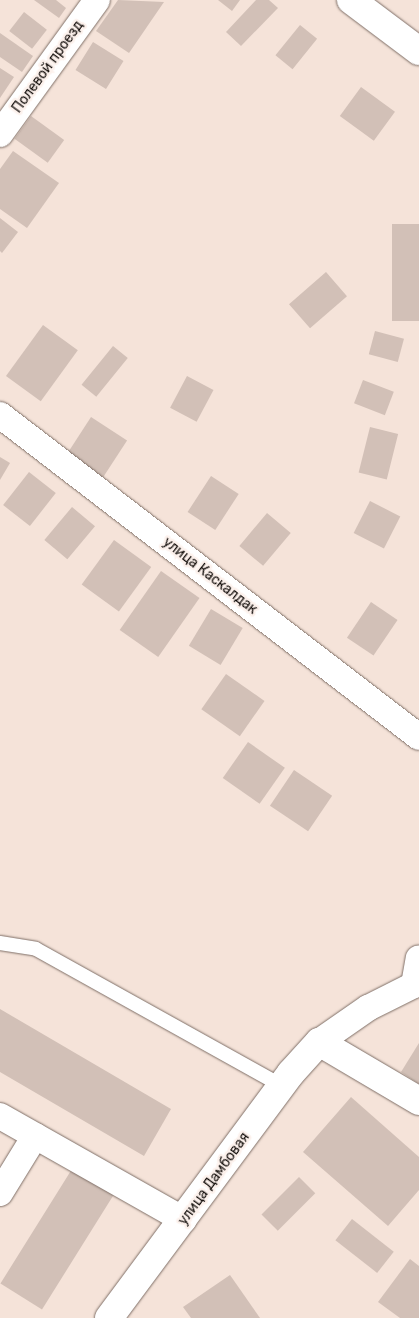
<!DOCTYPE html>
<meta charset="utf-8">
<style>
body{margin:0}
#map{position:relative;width:419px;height:1318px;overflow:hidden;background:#f5e3d9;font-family:Rubik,sans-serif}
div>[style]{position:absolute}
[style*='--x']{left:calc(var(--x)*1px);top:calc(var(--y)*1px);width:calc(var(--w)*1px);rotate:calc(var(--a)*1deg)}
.building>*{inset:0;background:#d2c0b7;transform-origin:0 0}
.roads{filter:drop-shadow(0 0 1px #7f6f67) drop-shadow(0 0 1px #7f6f67)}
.lane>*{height:14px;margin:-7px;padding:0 7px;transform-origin:7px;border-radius:7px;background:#fff}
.street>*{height:26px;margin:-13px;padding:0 13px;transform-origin:13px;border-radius:13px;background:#fff}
.secondary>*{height:28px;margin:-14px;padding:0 14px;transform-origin:14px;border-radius:14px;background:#fff}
span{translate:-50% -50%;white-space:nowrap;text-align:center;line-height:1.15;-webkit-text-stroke:5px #fcf1ec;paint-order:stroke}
.street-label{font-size:14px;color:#100b08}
</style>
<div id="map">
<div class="building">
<i style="clip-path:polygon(34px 0,56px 0,66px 8px,59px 18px)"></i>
<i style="clip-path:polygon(118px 0,164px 2px,129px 53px,96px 31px)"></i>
<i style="clip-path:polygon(218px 0,240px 0,232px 11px)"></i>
<i style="clip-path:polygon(256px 0,269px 0,278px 8px,241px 46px,226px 32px)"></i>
<i style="left:24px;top:12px;width:29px;height:24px;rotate:38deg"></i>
<i style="left:300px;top:25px;width:22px;height:39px;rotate:39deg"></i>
<i style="clip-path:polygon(0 33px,33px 56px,22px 72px,0 57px)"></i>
<i style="left:93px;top:42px;width:36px;height:33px;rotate:32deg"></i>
<i style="clip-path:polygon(0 68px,14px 77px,0 98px)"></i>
<i style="left:361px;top:87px;width:42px;height:36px;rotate:36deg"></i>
<i style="left:31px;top:116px;width:41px;height:28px;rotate:36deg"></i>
<i style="clip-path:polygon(13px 151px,59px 183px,27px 228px,0 209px,0 169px)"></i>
<i style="clip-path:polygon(0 218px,18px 232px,2px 253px,0 251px)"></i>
<i style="left:392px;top:224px;width:27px;height:97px"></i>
<i style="left:326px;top:272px;width:32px;height:49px;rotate:49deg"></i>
<i style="left:43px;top:325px;width:43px;height:63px;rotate:36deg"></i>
<i style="left:375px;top:331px;width:30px;height:24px;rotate:15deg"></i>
<i style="left:113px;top:346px;width:19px;height:50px;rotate:39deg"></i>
<i style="left:187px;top:376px;width:30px;height:36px;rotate:28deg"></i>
<i style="left:363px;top:380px;width:33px;height:25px;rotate:21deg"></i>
<i style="left:91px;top:417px;width:43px;height:44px;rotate:33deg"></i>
<i style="left:370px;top:427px;width:29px;height:47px;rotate:14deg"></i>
<i style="clip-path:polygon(0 457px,10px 463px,0 480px)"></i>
<i style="left:29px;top:472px;width:34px;height:42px;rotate:38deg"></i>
<i style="left:211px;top:476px;width:33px;height:43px;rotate:33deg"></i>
<i style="left:370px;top:501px;width:34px;height:36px;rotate:27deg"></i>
<i style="left:72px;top:507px;width:30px;height:43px;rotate:40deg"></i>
<i style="left:267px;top:513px;width:31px;height:43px;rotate:40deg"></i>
<i style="left:114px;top:540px;width:46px;height:55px;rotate:36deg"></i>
<i style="left:161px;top:571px;width:47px;height:72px;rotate:35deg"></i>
<i style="left:371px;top:602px;width:32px;height:43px;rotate:34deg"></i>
<i style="left:211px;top:609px;width:37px;height:43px;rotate:31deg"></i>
<i style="left:226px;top:674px;width:47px;height:43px;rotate:35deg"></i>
<i style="left:248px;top:742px;width:45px;height:44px;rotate:35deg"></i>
<i style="left:294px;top:770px;width:46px;height:43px;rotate:34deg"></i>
<i style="clip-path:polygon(0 1009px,171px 1109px,144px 1156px,0 1072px)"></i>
<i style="clip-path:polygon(419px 1043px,419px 1084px,401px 1072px)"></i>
<i style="clip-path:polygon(351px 1097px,419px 1157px,419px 1190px,388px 1226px,303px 1152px)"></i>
<i style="left:72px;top:1169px;width:49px;height:135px;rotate:32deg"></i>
<i style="left:299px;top:1177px;width:23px;height:53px;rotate:45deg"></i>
<i style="left:352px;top:1219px;width:53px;height:27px;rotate:38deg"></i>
<i style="clip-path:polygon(410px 1259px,419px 1266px,419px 1318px,400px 1318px,378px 1302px)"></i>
<i style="clip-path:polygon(230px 1275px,260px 1318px,191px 1318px,183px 1307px)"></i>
</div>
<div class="roads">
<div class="lane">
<i style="--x:0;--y:943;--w:36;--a:9"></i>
<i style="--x:36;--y:949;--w:282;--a:29.1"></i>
</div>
<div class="street">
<i style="--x:0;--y:134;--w:165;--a:-54.1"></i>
<i style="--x:0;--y:415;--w:528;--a:37.54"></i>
<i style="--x:319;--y:1042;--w:60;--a:-34.8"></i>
<i style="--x:368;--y:1008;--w:51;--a:-26.6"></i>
<i style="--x:414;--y:985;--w:27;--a:-80"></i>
<i style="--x:0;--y:1116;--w:211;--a:29.5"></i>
<i style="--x:0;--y:1193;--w:67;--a:-58.4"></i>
</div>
<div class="secondary">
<i style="--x:351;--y:0;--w:85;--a:36.9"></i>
<i style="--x:109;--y:1318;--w:305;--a:-53.4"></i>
<i style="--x:291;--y:1073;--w:42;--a:-47.9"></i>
<i style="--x:319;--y:1042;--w:116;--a:30.5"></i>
</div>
</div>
<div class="street-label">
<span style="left:48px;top:67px;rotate:-54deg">Полевой проезд</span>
<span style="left:210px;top:576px;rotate:38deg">улица Каскалдак</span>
<span style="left:214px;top:1179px;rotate:-54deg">улица Дамбовая</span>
</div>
</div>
